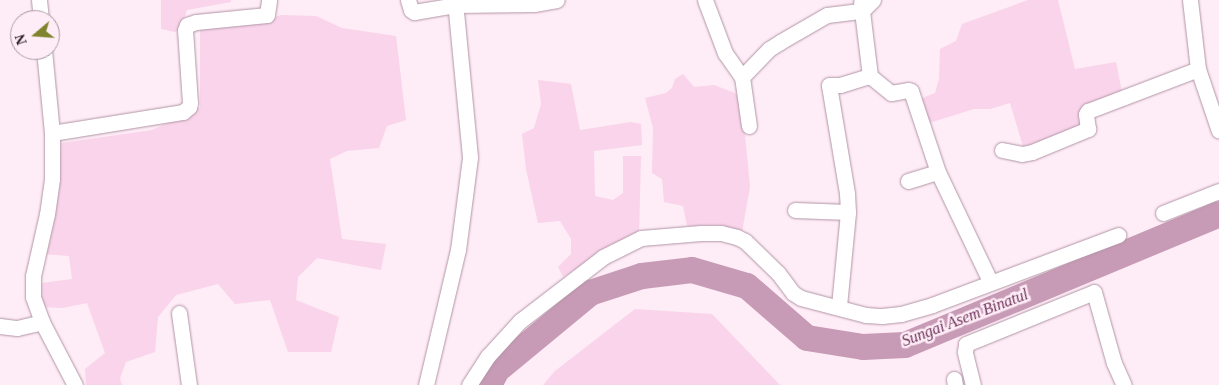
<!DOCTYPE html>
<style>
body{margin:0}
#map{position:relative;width:1219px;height:385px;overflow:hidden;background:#feecf6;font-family:"Times New Roman",serif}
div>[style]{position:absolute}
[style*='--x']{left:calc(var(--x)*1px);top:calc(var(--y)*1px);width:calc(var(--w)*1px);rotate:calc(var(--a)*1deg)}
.green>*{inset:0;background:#f9d4ea}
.river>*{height:26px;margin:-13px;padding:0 13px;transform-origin:13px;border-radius:13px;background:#c79ab5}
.roads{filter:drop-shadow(0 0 1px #b195a6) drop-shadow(0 0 1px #b195a6)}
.minor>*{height:15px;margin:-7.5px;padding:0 7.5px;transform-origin:7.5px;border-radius:7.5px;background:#fff}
span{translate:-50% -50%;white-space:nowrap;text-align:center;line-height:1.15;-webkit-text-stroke:5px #feecf6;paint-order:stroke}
.water-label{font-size:16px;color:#6e355a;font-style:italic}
.north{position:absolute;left:10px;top:10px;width:50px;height:50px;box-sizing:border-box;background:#feecf6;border:1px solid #a899a2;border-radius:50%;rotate:252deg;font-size:14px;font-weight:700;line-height:20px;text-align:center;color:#271c23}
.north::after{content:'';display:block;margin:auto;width:18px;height:22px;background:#80832d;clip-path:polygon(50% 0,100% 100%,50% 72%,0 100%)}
</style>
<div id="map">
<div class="green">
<i style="clip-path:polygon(161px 0,231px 0,231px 2px,187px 10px,181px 29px,175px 32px,161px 29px)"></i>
<i style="clip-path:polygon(1028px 0,1058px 0,1075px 69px,1116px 62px,1125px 107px,1092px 116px,1027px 160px,1010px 103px,990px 109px,974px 109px,929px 123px,920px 99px,935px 93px,939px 79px,940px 49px,956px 41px,962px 24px)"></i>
<i style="clip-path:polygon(281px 15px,316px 16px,342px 28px,396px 36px,406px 120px,387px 126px,379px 148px,347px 151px,330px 159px,342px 239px,386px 244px,381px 270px,317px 258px,298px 277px,296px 300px,339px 317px,331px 352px,288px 352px,270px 300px,235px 304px,218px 284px,176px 295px,158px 317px,155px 352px,126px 362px,120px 378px,122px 385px,86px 385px,85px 369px,105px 353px,87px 303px,62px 308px,41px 307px,42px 283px,72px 279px,69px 256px,43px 254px,58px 176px,61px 143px,152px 130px,200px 108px,200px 28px,261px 21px)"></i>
<i style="clip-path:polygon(683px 74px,694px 87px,714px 85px,735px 93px,742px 103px,750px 187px,742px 232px,718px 225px,687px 226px,683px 206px,664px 202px,662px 179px,652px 173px,653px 128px,645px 98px,666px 93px,672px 88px,675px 79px)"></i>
<i style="clip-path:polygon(538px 80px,571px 84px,580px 130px,631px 122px,641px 124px,642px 145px,594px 151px,595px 196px,613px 200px,623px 193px,623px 156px,641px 156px,639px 235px,601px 252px,563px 277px,558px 267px,571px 254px,571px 239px,560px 221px,538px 223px,526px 169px,522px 134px,534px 128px,541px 104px)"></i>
<i style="clip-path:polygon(635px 309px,712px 314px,780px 385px,543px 385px,555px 371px)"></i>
</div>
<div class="river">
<i style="--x:489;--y:385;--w:17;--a:-62"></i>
<i style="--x:497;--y:370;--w:121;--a:-39.6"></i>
<i style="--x:590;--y:293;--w:55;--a:-18.1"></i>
<i style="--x:642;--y:276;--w:50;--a:-6.8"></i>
<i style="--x:692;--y:270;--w:57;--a:16.2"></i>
<i style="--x:747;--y:286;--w:79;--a:40.9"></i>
<i style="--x:807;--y:338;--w:57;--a:9.1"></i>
<i style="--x:863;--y:347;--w:42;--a:-2.7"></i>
<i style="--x:905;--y:345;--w:340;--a:-22.6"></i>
</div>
<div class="roads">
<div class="minor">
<i style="--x:39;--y:0;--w:20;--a:84"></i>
<i style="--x:408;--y:0;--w:10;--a:73"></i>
<i style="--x:411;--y:10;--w:4;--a:34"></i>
<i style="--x:414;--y:12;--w:43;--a:-9.5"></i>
<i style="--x:456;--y:5;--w:78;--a:-0.7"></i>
<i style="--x:534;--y:4;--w:23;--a:-10"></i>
<i style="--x:705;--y:0;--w:57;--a:69.3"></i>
<i style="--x:725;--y:53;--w:29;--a:55"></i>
<i style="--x:873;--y:0;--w:16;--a:135"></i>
<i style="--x:862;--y:11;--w:65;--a:83"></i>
<i style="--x:870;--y:76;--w:27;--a:39"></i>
<i style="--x:891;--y:93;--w:17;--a:-10"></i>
<i style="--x:908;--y:90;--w:3;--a:18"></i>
<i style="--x:911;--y:91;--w:85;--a:71.6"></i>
<i style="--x:938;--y:172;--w:121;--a:64.5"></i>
<i style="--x:1190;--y:0;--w:69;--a:83.4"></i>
<i style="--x:1198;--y:69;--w:65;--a:71.3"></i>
<i style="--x:44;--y:50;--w:83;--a:84.5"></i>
<i style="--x:52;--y:133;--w:133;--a:-9.1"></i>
<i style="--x:183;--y:112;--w:8;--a:-40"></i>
<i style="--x:189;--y:107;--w:4;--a:-76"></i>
<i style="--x:190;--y:103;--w:73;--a:-93.9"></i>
<i style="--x:185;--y:30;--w:5;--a:-68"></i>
<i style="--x:187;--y:25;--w:9;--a:-18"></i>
<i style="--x:196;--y:22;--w:71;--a:-5.6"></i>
<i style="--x:267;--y:15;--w:15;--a:-82"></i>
<i style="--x:749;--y:126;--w:49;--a:-98.1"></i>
<i style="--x:742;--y:77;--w:39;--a:-46"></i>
<i style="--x:769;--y:49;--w:13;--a:-32"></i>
<i style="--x:780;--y:42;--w:54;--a:-29.9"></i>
<i style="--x:827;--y:15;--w:35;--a:-7"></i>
<i style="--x:862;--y:11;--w:9;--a:-96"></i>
<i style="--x:52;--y:133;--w:46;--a:90"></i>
<i style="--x:52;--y:179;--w:35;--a:98"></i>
<i style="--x:47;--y:214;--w:64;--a:102.7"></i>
<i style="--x:33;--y:276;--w:21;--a:90"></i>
<i style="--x:33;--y:297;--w:27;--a:70"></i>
<i style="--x:42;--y:322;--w:71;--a:62.4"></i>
<i style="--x:1002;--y:150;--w:20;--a:11"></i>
<i style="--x:1022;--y:154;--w:10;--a:-11"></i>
<i style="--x:1032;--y:152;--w:61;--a:-22.3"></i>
<i style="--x:1088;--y:129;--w:15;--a:-98"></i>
<i style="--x:1086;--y:114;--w:4;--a:-56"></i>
<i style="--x:1088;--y:111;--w:118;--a:-20.9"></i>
<i style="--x:908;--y:181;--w:31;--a:-17"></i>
<i style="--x:795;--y:210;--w:53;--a:2.2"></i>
<i style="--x:1163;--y:213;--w:60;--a:-21.4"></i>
<i style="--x:839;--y:306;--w:94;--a:-84.5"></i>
<i style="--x:848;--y:212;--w:19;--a:-93"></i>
<i style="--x:847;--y:193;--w:109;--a:-99.5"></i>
<i style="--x:829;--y:85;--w:11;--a:0"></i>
<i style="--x:840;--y:85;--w:31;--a:-17"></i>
<i style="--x:179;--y:313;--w:73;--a:82.1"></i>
<i style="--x:0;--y:326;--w:17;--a:7"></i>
<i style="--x:17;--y:328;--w:26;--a:-13"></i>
<i style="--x:954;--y:379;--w:6;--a:81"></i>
<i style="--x:426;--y:385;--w:139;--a:-76.7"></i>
<i style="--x:458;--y:250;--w:94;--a:-82.6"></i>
<i style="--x:470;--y:157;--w:158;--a:-95.5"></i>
<i style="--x:469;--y:385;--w:35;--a:-57"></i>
<i style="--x:488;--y:356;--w:47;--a:-47.6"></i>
<i style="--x:520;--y:321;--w:105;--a:-37.6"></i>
<i style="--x:603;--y:257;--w:42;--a:-26.6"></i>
<i style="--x:641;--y:238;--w:60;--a:-4.8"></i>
<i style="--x:701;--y:233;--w:20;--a:0"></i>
<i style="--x:721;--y:233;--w:16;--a:14"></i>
<i style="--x:737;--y:237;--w:9;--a:27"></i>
<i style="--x:745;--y:241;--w:46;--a:44.1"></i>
<i style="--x:778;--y:273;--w:25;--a:53"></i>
<i style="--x:793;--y:293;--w:9;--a:32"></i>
<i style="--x:801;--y:298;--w:67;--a:14.7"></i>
<i style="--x:866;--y:315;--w:16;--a:4"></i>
<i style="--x:882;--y:316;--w:19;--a:-6"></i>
<i style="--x:901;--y:314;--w:32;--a:-16"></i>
<i style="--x:932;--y:305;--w:199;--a:-20.6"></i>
<i style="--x:973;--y:385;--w:34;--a:-104"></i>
<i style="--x:965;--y:352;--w:8;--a:-83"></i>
<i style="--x:966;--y:344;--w:138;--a:-22.1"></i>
<i style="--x:1094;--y:292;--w:74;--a:74.3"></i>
<i style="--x:1114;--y:363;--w:24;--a:66"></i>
</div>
</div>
<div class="water-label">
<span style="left:965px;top:318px;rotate:-21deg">Sungai Asem Binatul</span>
</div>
<div class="north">N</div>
</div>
